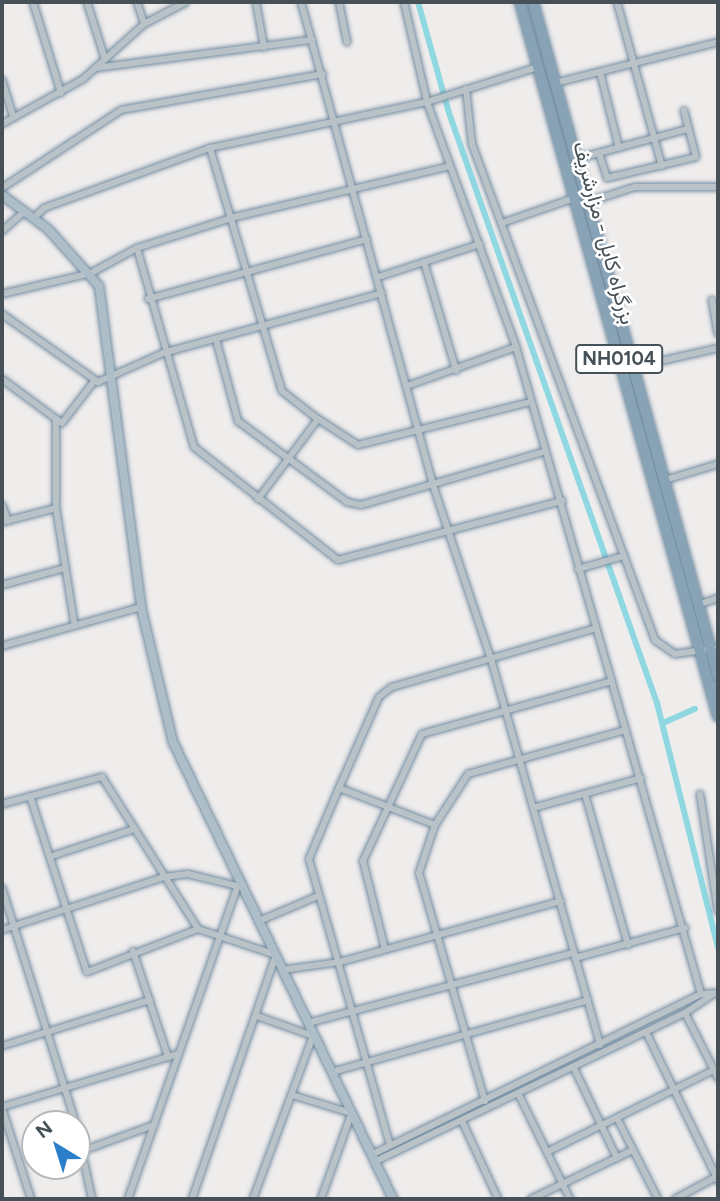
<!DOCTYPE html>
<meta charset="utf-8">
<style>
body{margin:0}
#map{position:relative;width:720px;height:1201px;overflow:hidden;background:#efecec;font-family:Figtree,Vazirmatn,sans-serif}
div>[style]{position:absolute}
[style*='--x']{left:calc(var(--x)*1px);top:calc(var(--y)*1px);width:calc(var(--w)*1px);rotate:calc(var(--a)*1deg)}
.canal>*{height:6px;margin:-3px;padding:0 3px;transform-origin:3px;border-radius:3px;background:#8fd8e1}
.roads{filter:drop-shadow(0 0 2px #748ea2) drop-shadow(0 0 2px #748ea2)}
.minor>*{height:6px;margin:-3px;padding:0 3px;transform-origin:3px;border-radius:3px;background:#b9c2c7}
.major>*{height:8px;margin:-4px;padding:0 4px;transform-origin:4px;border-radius:4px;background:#aebec8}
.highway>*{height:10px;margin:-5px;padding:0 5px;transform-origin:5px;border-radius:5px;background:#88a3b6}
span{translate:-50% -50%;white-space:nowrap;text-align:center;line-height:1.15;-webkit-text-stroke:5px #fff;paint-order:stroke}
.shield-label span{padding:2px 5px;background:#fff;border:2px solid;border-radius:5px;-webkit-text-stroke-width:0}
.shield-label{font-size:19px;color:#465157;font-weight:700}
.street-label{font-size:21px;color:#465157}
.frame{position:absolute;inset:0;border:4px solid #465157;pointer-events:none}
.north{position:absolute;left:21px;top:1110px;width:70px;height:70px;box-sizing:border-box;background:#fff;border:2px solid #b5b9bc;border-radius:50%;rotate:322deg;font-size:19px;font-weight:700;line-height:28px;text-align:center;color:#465157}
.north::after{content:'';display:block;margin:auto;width:24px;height:32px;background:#2b7ec9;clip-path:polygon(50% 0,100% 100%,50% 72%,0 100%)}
</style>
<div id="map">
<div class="canal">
<i style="--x:418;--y:2;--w:115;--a:74.4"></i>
<i style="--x:449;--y:113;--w:626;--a:70.58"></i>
<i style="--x:657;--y:703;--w:252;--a:76"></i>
<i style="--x:663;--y:723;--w:35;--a:-24"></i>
</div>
<div class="roads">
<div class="minor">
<i style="--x:33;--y:2;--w:95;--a:72.9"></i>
<i style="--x:87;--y:2;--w:60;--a:72.5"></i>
<i style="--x:137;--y:2;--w:23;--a:72"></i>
<i style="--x:256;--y:2;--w:46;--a:79.9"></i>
<i style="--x:301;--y:2;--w:498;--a:74.7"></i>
<i style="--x:432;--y:482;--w:187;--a:71.6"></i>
<i style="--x:491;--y:659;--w:401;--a:74.2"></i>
<i style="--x:339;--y:2;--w:41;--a:78.7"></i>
<i style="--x:404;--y:2;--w:103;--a:77"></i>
<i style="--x:427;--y:102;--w:261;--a:70"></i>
<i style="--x:516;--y:347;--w:673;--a:74.04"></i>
<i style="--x:617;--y:2;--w:170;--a:74.7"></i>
<i style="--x:95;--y:68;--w:219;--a:-7.4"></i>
<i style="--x:600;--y:72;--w:78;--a:76"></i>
<i style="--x:2;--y:80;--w:38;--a:73"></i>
<i style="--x:555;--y:83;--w:168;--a:-14.1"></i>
<i style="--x:466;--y:89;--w:55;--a:83.8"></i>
<i style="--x:472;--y:144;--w:529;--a:69.75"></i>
<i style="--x:655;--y:640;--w:24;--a:35"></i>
<i style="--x:675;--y:654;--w:43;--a:-7.9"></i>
<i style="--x:2;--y:124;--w:93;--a:-29.1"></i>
<i style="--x:83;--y:79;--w:82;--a:-42"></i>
<i style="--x:144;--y:24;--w:47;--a:-27.6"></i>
<i style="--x:210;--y:148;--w:253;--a:73.5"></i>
<i style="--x:282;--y:391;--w:42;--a:38.2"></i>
<i style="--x:315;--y:417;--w:51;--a:33.1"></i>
<i style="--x:358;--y:445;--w:174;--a:-14"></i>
<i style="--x:599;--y:153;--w:26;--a:72"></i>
<i style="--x:607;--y:178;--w:91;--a:-13.3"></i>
<i style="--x:696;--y:157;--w:48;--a:-104.6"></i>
<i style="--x:576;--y:159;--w:116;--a:-15"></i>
<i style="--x:2;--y:188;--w:142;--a:-33.2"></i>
<i style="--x:121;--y:110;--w:205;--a:-10.1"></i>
<i style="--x:576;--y:206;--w:62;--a:-17.9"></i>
<i style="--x:635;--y:187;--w:83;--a:0"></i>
<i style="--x:34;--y:218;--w:14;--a:-45"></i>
<i style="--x:44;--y:208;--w:177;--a:-19.9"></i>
<i style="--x:210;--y:148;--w:222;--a:-12"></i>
<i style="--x:427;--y:102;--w:116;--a:-17.5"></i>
<i style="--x:502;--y:223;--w:76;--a:-19.1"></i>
<i style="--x:2;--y:231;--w:29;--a:-41"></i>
<i style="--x:137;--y:248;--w:207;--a:74"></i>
<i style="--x:194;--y:447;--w:183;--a:38.1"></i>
<i style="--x:338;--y:560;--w:232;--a:-14.8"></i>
<i style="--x:424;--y:262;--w:113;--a:73.5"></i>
<i style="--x:378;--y:277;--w:107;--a:-17.9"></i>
<i style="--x:2;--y:294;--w:91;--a:-13.3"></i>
<i style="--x:91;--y:273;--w:52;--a:-28.5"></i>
<i style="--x:137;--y:248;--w:103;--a:-17.6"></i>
<i style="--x:235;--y:217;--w:221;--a:-13.3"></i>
<i style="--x:148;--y:299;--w:227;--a:-15.3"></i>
<i style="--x:712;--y:300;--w:34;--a:80"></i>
<i style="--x:2;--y:314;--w:118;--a:35.3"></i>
<i style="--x:98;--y:382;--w:71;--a:-24"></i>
<i style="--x:163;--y:353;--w:227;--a:-15.3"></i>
<i style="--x:217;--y:343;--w:81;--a:74.9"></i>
<i style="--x:238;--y:421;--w:136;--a:36.6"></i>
<i style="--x:347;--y:502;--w:14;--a:12"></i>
<i style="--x:361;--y:505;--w:190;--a:-16.2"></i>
<i style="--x:634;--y:367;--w:86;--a:-12.7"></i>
<i style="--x:2;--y:379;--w:67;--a:36.5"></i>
<i style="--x:56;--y:419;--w:89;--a:90"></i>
<i style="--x:56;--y:508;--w:115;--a:81"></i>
<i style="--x:407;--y:386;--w:116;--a:-19.7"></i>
<i style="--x:56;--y:419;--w:7;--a:34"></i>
<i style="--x:62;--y:423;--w:54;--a:-52.5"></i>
<i style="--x:665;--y:480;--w:55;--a:-16.8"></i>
<i style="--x:258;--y:499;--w:100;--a:-53.1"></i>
<i style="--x:2;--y:505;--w:17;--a:69"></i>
<i style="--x:2;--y:522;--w:56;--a:-14.5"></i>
<i style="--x:578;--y:569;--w:48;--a:-15.8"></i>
<i style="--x:2;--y:585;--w:65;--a:-15.1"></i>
<i style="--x:700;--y:604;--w:19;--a:-18"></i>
<i style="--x:2;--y:646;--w:144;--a:-15.7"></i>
<i style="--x:339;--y:788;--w:77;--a:112.9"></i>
<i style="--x:309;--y:859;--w:297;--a:74.2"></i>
<i style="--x:585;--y:794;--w:157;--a:74.1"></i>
<i style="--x:700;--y:794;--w:119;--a:81.3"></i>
<i style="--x:30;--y:796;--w:185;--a:72.1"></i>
<i style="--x:87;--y:972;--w:119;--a:-21.2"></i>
<i style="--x:2;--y:804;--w:104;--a:-15.1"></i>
<i style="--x:102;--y:777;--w:180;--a:57.7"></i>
<i style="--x:198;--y:929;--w:82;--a:18.4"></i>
<i style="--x:276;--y:955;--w:258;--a:109"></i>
<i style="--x:533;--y:808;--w:112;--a:-15.5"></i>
<i style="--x:435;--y:825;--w:61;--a:-57.1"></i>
<i style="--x:468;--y:774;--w:164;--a:-15.6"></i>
<i style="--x:52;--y:856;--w:86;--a:-18.2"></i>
<i style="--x:2;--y:888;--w:247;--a:72.6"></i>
<i style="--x:259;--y:921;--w:64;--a:-23"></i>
<i style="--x:2;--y:930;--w:170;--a:-18.1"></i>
<i style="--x:164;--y:877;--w:24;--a:-7"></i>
<i style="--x:188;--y:874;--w:50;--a:13.8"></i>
<i style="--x:385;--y:949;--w:91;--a:-104"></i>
<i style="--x:363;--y:861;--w:140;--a:-65.1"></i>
<i style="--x:422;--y:734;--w:197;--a:-15.6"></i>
<i style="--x:133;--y:951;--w:112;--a:71.7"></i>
<i style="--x:575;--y:958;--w:114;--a:-15.3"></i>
<i style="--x:282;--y:970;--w:59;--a:-7.9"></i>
<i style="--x:340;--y:962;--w:229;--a:-15.4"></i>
<i style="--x:685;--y:1013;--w:73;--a:63.1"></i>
<i style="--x:308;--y:1023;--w:274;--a:-14.8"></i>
<i style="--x:646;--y:1032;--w:165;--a:64.1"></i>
<i style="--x:2;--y:1046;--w:155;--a:-17.3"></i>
<i style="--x:574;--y:1068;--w:100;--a:64.5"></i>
<i style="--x:332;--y:1072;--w:266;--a:-15.7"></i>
<i style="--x:292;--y:1095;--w:62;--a:17"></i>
<i style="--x:519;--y:1095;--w:116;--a:63.9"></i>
<i style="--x:485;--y:1101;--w:237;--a:-106.1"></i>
<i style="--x:419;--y:873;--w:51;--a:-71.6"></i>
<i style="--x:435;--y:825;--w:103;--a:-158.9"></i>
<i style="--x:339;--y:788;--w:99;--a:-66.3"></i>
<i style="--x:379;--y:697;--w:16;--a:-38"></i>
<i style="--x:392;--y:687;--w:212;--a:-16.1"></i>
<i style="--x:2;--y:1107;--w:184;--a:-16.8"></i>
<i style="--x:2;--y:1108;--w:96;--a:72.3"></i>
<i style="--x:617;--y:1118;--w:91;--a:63.2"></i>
<i style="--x:462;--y:1121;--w:86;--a:65.2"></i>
<i style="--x:77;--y:1128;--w:73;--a:78.1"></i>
<i style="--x:82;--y:1151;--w:77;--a:-19.9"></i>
<i style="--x:547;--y:1152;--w:186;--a:-26.2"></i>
<i style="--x:373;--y:1154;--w:365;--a:-26"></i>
<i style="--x:701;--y:994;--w:17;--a:-3"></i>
<i style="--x:376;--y:1161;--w:343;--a:-25.6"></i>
<i style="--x:685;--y:1013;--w:34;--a:-34"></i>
<i style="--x:128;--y:1199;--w:336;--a:-70.7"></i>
<i style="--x:253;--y:1199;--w:174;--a:-69.8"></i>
<i style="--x:313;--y:1036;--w:59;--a:-160.3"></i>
<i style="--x:321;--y:1199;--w:92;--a:-70.4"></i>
<i style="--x:531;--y:1199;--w:113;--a:-25.7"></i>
<i style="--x:675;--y:1199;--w:49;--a:-28.1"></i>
</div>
<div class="major">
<i style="--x:2;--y:195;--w:57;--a:36.5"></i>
<i style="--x:48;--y:229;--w:76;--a:48.2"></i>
<i style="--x:99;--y:286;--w:324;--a:82.5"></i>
<i style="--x:141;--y:607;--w:139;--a:76.7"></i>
<i style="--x:173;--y:742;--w:507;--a:64.29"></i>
</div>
<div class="highway">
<i style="--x:520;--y:2;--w:741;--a:74.5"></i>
<i style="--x:533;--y:2;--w:699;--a:74.65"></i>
</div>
</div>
<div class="shield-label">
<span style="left:619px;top:359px">NH0104</span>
</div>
<div class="street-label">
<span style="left:604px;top:233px;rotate:75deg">بزرگراه کابل - مزارشریف</span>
</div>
<div class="frame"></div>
<div class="north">N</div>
</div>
